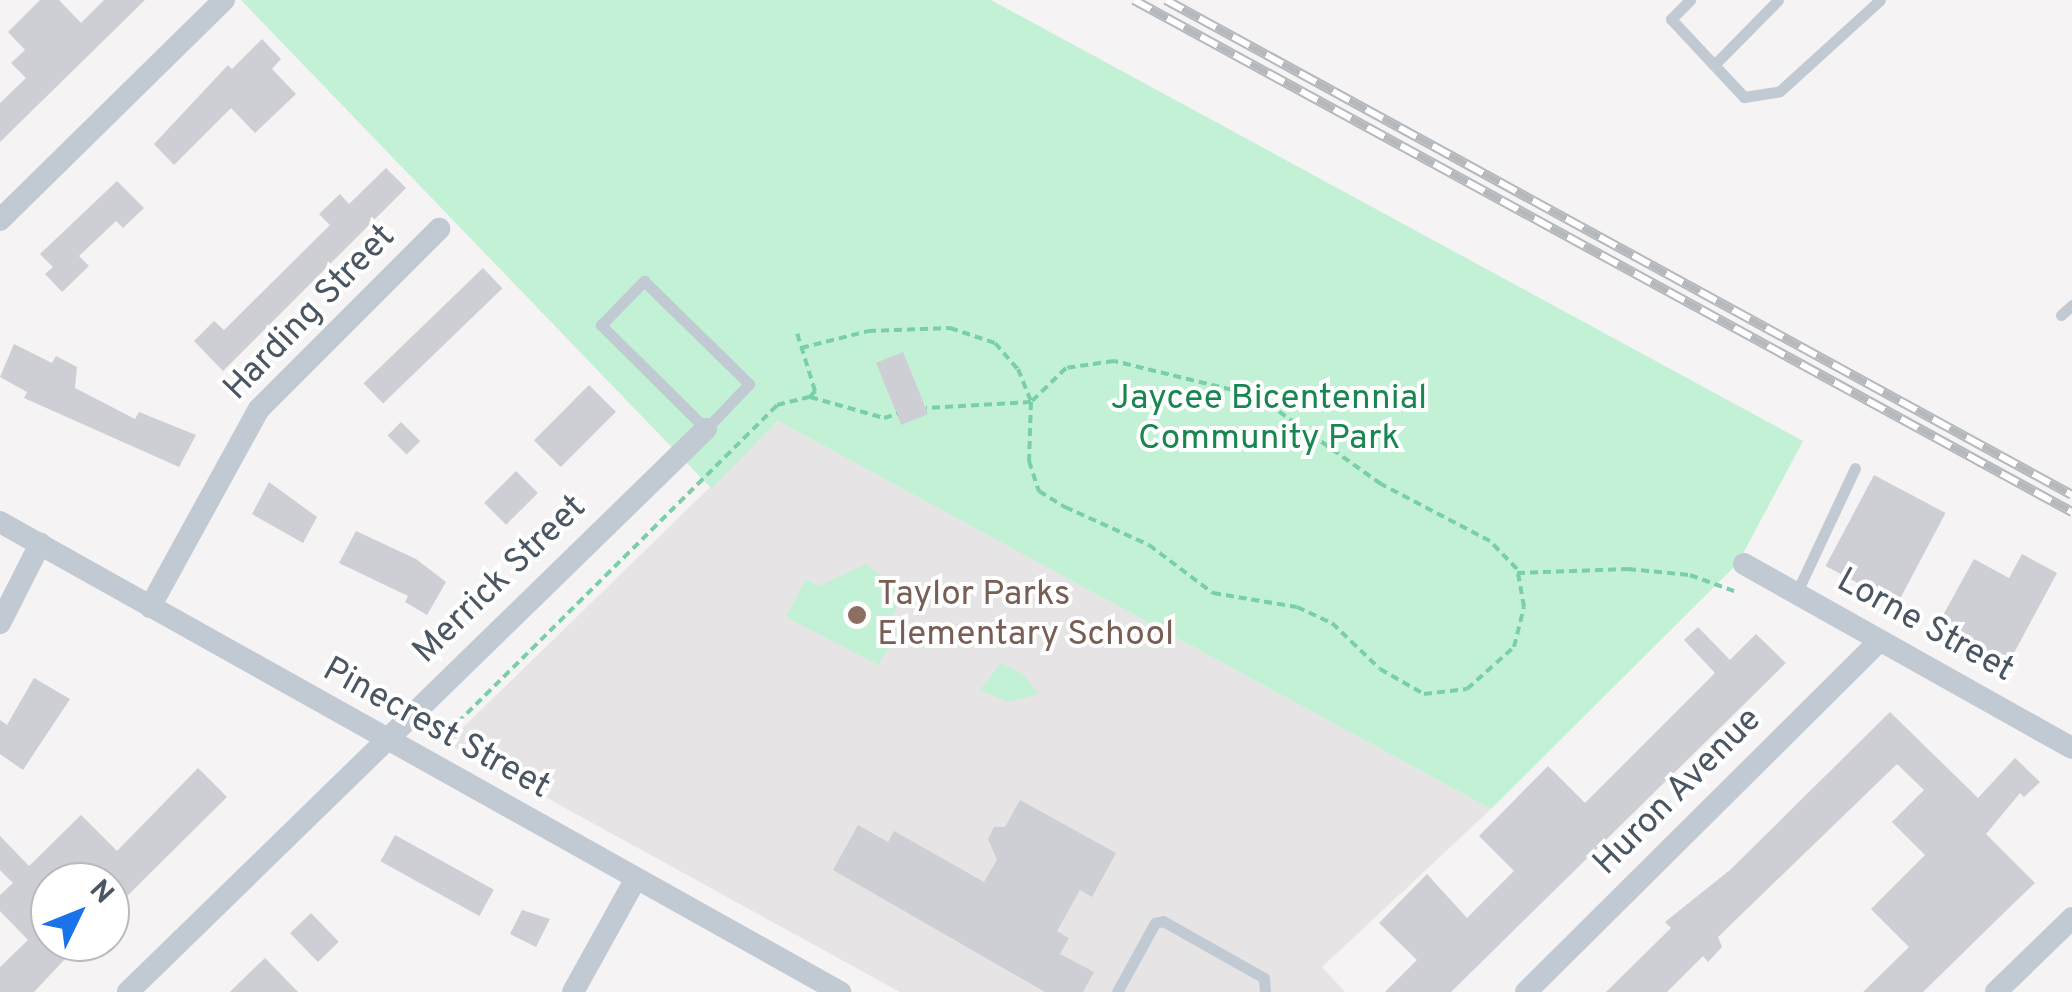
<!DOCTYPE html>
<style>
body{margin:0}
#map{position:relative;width:2072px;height:992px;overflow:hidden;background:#f5f3f3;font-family:Overpass,sans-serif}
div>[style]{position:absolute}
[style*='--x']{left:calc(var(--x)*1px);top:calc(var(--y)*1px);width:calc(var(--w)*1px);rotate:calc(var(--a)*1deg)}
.education>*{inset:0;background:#e6e4e5}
.green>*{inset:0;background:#c3f1d5}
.building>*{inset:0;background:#cdcfd5;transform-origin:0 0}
.path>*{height:4px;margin-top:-2px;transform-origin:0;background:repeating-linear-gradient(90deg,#7ad0a6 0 8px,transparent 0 13px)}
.service>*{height:11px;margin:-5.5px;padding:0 5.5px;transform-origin:5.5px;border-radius:5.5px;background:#c1cad2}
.minor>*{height:22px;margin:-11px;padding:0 11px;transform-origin:11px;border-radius:11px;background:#c1cad2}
.rail>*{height:10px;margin-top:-5px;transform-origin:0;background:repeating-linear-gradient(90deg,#fff 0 19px,#b5b8bd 0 38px);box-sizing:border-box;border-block:2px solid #b5b8bd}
.dots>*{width:28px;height:28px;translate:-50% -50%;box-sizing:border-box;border:5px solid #fff;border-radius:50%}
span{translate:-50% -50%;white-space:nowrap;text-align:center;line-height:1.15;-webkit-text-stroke:8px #fff;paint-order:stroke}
.street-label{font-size:35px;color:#4a5661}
.park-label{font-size:35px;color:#17864f}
.education-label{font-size:35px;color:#785e54}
.left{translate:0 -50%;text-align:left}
.north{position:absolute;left:30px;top:862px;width:100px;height:100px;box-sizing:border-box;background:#fff;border:2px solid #b7bbc0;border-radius:50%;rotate:47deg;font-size:28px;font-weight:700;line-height:40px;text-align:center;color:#4a5661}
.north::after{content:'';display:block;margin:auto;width:35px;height:45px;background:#1a73e8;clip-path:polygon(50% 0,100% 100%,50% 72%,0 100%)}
</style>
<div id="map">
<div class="education">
<i style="clip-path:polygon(778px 421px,1491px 809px,1322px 967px,1345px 992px,900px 992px,447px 743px)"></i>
</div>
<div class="green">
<i style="clip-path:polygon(241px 0,991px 0,1803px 441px,1738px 563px,1491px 809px,778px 421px,711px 488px)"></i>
<i style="clip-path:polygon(866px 564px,903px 592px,892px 617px,896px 633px,879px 665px,786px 617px,806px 579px,819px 586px)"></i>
<i style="clip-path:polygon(1001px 663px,1023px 674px,1039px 694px,1008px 702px,980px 690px)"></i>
</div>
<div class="building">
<i style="clip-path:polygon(40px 0,59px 0,81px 23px,104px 0,145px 0,0 142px,0 103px,26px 78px,11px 63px,25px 50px,8px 32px)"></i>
<i style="clip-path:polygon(262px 39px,281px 59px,272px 69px,296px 94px,255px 133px,231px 108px,174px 165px,154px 144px,228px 65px,232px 69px)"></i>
<i style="clip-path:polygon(386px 168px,406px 188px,223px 371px,194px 341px,214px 321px,224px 330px,330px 225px,319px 214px,340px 194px,349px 204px)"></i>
<i style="clip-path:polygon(117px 181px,144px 208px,123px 228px,116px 221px,79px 256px,89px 266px,62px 292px,45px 274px,53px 267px,40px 254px)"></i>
<i style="left:483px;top:268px;width:28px;height:166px;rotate:46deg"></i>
<i style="clip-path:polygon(14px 344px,52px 363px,56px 356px,77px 367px,75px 388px,135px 419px,139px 412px,196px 435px,179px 467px,24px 398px,27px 392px,0 377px)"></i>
<i style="left:903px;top:352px;width:67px;height:29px;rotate:68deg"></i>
<i style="left:589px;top:385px;width:38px;height:78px;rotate:45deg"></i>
<i style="left:401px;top:422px;width:27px;height:19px;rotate:45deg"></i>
<i style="left:516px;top:471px;width:31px;height:45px;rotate:45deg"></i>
<i style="left:1874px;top:475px;width:81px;height:103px;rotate:28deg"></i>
<i style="clip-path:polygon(269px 482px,317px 517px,303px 543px,252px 514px)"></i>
<i style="clip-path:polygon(356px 531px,416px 559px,446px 582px,427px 615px,405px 602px,408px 596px,339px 563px)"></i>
<i style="clip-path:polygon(2022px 554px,2057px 573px,2008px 664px,1937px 626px,1974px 559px,2009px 578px)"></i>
<i style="clip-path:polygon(1698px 627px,1730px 660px,1756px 634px,1786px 663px,1451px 992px,1385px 992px,1417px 960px,1379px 923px,1427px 874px,1467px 918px,1514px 871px,1479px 836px,1548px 766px,1585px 803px,1715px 673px,1684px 640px)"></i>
<i style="clip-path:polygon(34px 678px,70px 699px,23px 770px,0 754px,0 720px,7px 725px)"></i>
<i style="clip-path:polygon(1890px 712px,1978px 798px,2015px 758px,2040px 782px,2024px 797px,2020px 793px,1986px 834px,2035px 883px,2015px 902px,1923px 992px,1863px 992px,1909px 947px,1871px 909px,1925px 855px,1892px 822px,1924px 790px,1897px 764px,1718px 937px,1722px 947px,1708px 962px,1703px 956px,1667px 992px,1606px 992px,1671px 928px,1665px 922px,1730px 870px)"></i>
<i style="clip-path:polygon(198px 768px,227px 797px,110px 913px,110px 882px,50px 882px,50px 942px,81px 942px,34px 992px,0 992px,0 967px,28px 940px,0 911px,0 895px,13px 883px,0 870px,0 836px,29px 866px,81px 815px,117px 851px)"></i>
<i style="clip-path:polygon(1020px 800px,1116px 853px,1092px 897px,1080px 890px,1057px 931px,1069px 938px,1060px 954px,1094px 972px,1083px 992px,1045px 992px,833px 870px,858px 825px,888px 842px,894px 831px,984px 882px,997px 860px,988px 839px,994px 827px,1005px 827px)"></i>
<i style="left:395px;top:835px;width:113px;height:30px;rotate:29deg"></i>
<i style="clip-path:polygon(522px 910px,550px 919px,536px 947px,510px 934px)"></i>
<i style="left:311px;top:913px;width:40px;height:29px;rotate:46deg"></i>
<i style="clip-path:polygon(265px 958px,298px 992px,230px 992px,245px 977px)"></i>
</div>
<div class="path">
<i style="--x:801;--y:348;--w:69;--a:-14.2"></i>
<i style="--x:868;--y:331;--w:82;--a:-2.1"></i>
<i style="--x:950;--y:328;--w:47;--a:18.4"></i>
<i style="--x:995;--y:343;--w:35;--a:49"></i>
<i style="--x:1018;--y:369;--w:35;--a:68"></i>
<i style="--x:1031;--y:402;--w:59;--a:91.9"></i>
<i style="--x:1029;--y:461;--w:32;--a:72"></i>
<i style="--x:1039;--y:491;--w:31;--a:32"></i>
<i style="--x:1065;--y:507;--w:92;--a:24.3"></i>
<i style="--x:1149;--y:545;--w:80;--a:36.9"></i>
<i style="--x:1213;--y:593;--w:85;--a:9.5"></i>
<i style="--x:1297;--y:607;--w:38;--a:25"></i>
<i style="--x:1332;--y:623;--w:66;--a:43.8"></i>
<i style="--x:1380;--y:669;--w:51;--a:29.6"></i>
<i style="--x:1424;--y:694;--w:43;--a:-6.6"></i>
<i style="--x:1467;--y:689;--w:63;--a:-41.8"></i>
<i style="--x:1514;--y:647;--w:41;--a:-76"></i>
<i style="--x:1524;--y:607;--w:39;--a:-100"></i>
<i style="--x:1517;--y:569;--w:39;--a:-134"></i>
<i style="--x:1490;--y:541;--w:123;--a:-152.4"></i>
<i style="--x:1381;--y:484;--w:152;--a:-144.6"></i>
<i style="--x:1257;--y:396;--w:147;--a:-166.2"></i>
<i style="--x:1114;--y:361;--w:49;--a:171.7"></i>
<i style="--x:1066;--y:368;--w:49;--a:135.8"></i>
<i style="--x:1031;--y:402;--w:105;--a:176.7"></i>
<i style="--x:810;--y:397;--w:77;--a:15.8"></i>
<i style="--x:884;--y:418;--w:14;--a:-17"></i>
<i style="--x:1517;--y:573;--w:111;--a:-2.1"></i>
<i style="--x:1628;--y:569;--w:62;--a:5.5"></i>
<i style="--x:1690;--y:575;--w:47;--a:20"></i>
<i style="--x:439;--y:741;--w:477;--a:-44.8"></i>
<i style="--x:777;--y:405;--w:34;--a:-14"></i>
<i style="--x:810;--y:397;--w:8;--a:-50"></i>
<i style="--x:815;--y:391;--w:61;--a:-107.2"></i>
</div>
<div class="service">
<i style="--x:1690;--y:0;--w:27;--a:135"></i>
<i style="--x:1671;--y:19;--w:107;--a:46.9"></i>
<i style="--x:1744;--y:97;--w:36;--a:-9"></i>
<i style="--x:1780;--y:91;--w:135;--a:-42.3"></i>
<i style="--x:1714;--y:65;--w:91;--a:-45.4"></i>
<i style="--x:644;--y:281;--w:147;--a:44.4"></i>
<i style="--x:749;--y:384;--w:62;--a:133.7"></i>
<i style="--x:706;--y:429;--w:148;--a:-135.3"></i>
<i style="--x:601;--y:325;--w:62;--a:-45.7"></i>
<i style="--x:2061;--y:315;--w:15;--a:-42"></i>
<i style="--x:1796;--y:594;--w:139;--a:-64.9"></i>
<i style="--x:1117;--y:992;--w:79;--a:-61.2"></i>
<i style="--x:1155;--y:923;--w:8;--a:-14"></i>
<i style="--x:1163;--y:921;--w:116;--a:29.4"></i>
<i style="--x:1264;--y:978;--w:14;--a:86"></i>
</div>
<div class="minor">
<i style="--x:0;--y:220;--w:314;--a:-44.5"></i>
<i style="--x:0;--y:522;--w:963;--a:29.23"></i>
<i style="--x:1744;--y:564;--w:376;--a:29.3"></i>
<i style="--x:150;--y:607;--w:226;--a:-61.2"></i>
<i style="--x:259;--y:409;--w:255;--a:-45"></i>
<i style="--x:0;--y:623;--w:89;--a:-63.1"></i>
<i style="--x:128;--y:992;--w:807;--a:-44.25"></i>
<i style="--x:573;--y:992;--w:128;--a:-61"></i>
<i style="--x:1526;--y:992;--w:497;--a:-44.8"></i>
<i style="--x:1996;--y:992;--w:106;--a:-44.2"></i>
</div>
<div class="rail">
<i style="--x:1134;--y:0;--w:1069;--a:28.63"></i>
<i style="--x:1166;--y:0;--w:1032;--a:28.65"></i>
</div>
<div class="dots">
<i style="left:857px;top:615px;background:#8d6e63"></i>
</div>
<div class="street-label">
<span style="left:310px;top:313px;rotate:-46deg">Harding Street</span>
<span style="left:500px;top:580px;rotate:-44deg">Merrick Street</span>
<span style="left:1925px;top:626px;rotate:29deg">Lorne Street</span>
<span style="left:436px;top:729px;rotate:29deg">Pinecrest Street</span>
<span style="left:1678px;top:792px;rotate:-45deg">Huron Avenue</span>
</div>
<div class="park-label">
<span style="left:1269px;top:419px">Jaycee Bicentennial<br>Community Park</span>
</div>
<div class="education-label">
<span class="left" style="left:877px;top:615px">Taylor Parks<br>Elementary School</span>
</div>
<div class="north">N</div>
</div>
